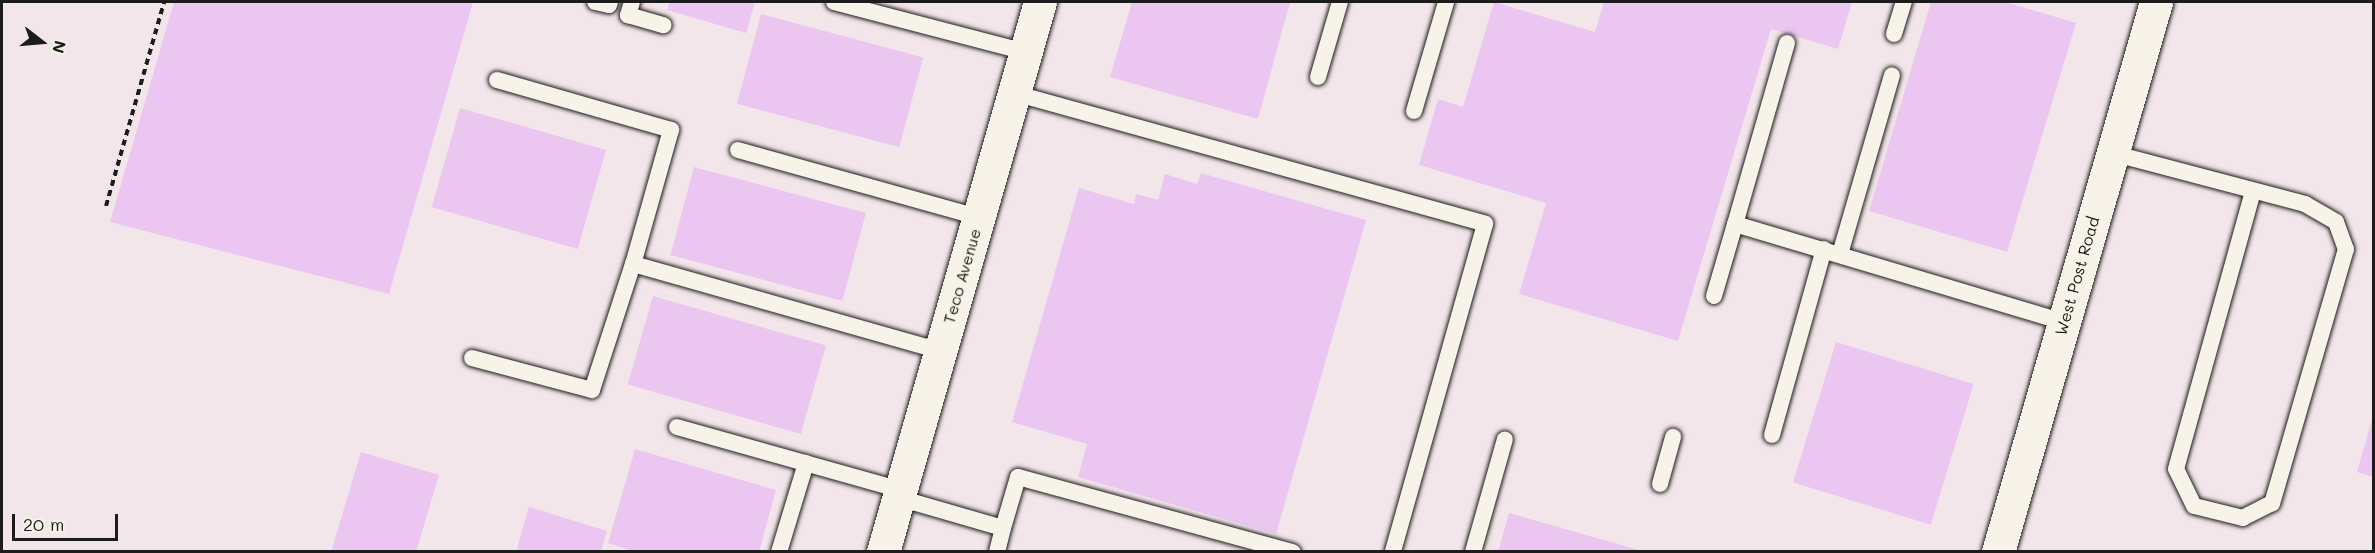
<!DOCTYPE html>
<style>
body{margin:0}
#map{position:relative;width:2375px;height:553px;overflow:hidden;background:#f7f3e8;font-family:Mali,sans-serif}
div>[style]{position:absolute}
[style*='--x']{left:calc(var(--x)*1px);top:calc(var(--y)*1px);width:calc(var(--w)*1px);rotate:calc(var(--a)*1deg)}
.built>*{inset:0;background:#f3e6eb;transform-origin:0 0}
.building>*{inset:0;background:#ebc6f1;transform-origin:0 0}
.path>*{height:4px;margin-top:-2px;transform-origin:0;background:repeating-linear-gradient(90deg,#1c1c1c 0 6px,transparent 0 10.5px)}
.roads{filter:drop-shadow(0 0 2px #1c1c1c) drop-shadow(0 0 2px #1c1c1c)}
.lane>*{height:16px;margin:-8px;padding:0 8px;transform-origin:8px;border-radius:8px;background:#f7f3e8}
.street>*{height:33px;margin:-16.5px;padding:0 16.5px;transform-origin:16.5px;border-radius:16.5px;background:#f7f3e8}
.secondary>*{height:33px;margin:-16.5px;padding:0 16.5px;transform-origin:16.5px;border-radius:16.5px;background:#f7f3e8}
span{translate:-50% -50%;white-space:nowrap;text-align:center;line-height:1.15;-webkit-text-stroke:4.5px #f7f3e8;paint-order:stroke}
.street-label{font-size:16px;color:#1c1c1c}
.frame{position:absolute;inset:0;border:3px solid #1c1c1c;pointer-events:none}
.north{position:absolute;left:12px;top:12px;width:60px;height:60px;-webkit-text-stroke:4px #f7f3e8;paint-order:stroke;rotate:106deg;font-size:16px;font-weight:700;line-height:24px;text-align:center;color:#1c1c1c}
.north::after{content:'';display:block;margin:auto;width:21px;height:27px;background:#1c1c1c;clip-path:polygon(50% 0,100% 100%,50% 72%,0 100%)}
.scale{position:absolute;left:12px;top:514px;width:106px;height:27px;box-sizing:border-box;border:3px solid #1c1c1c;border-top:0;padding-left:8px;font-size:18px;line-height:21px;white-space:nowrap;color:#1c1c1c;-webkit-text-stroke:4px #f7f3e8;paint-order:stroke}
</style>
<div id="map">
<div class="built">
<i style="left:2px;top:2px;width:2371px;height:549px"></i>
</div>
<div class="building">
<i style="clip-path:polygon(174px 2px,473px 2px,389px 294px,110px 222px)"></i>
<i style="clip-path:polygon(670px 2px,755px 2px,746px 33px,667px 10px)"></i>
<i style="clip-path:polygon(1132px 2px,1290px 2px,1258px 119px,1110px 77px)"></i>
<i style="clip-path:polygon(1494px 2px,1595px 32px,1604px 2px,1852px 2px,1838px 49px,1771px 29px,1678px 341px,1519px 294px,1546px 203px,1419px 165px,1438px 99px,1463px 107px)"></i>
<i style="clip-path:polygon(1931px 2px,2005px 2px,2076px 23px,2007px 252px,1869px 211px)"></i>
<i style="left:761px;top:14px;width:168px;height:93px;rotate:15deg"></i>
<i style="left:460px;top:108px;width:152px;height:103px;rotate:16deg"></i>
<i style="left:694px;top:167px;width:178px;height:91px;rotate:15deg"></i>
<i style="clip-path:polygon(1201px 173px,1366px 220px,1276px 534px,1078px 477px,1087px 444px,1012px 422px,1079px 188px,1134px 204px,1136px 194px,1158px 200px,1165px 174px,1197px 184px)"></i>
<i style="left:653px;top:296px;width:180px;height:92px;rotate:16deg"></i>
<i style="left:1836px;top:342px;width:144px;height:147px;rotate:17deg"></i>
<i style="clip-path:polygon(2373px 416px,2374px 416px,2374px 477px,2357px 472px)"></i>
<i style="clip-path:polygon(635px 449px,776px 490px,759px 552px,636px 552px,608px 543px)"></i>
<i style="clip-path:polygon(361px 452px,439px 475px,416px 552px,331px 552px)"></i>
<i style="clip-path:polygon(529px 507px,607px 531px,601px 552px,516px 552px)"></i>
<i style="clip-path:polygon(1509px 513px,1642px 551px,1642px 552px,1498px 552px)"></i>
</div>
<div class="path">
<i style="--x:106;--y:206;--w:212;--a:-74.1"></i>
</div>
<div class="roads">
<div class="lane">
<i style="--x:595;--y:2;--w:14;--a:12"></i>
<i style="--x:609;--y:5;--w:3;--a:-72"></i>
<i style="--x:632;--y:2;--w:14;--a:107"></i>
<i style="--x:628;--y:15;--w:37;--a:16"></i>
<i style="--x:834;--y:2;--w:198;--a:14.6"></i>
<i style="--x:1894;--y:34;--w:34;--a:-73"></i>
<i style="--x:1787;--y:43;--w:188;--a:106"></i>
<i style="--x:1735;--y:224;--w:343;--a:16.6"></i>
<i style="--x:1318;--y:77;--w:78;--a:-73.7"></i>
<i style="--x:497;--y:80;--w:181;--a:16"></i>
<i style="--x:671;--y:130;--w:139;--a:105.8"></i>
<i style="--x:633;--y:264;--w:319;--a:15.8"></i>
<i style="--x:1014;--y:93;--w:489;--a:15.5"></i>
<i style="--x:1485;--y:224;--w:341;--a:105.7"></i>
<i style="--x:1414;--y:111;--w:114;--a:-73.6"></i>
<i style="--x:738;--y:150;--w:249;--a:15.6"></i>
<i style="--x:2112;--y:153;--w:200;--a:14.8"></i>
<i style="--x:2305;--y:204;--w:36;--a:30"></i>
<i style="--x:2336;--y:222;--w:29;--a:70"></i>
<i style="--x:2346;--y:249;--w:265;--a:106.2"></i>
<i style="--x:2272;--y:503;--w:33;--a:153"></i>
<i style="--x:2243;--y:518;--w:50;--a:-166.2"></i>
<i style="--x:2194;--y:506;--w:41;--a:-115.9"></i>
<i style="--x:2176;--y:469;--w:288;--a:-74.5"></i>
<i style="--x:1840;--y:254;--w:186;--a:-73.8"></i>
<i style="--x:1714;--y:296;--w:75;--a:-73.7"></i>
<i style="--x:472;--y:358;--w:124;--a:14.9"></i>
<i style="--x:592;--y:390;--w:133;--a:-72"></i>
<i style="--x:677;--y:427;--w:233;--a:15.7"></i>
<i style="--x:1772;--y:435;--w:193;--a:-74.4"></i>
<i style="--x:1660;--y:484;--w:49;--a:-74.5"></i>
<i style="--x:899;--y:498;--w:108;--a:16.1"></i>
<i style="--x:1003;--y:528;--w:53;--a:-73.6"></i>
<i style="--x:1018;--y:477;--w:285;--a:15.3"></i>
<i style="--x:779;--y:552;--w:93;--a:-73.1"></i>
<i style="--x:997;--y:552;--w:25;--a:-76"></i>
<i style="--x:1473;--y:552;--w:117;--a:-74.2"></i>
</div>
<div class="street">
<i style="--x:883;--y:552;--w:572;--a:-74.07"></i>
</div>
<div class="secondary">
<i style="--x:1998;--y:552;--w:572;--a:-73.97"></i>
</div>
</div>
<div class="street-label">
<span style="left:962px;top:276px;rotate:-74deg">Teco Avenue</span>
<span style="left:2077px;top:276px;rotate:-74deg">West Post Road</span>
</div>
<div class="frame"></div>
<div class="north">N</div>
<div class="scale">20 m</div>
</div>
